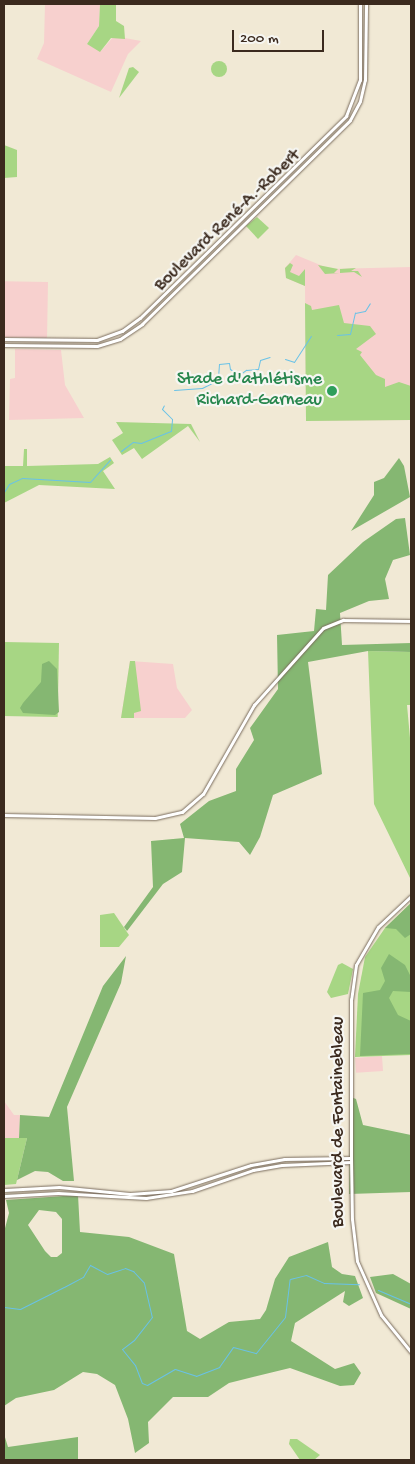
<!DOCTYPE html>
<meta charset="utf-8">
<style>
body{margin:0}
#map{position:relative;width:415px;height:1464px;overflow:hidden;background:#f1e9d5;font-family:"Gochi Hand",sans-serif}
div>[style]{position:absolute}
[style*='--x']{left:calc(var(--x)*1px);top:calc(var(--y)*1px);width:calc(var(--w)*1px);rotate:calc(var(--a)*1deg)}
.built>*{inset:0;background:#f7d0ce;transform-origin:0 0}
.green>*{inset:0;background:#a7d684;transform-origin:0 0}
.round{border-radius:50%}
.forest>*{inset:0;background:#85b772}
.stream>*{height:1px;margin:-0.5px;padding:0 0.5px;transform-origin:0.5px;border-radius:0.5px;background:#69c2e7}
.roads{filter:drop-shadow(0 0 1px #7b6d5e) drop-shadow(0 0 1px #7b6d5e)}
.minor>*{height:3px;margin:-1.5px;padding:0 1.5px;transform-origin:1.5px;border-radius:1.5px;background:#fff}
.dots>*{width:14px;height:14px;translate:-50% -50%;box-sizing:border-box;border:2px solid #f6f6f2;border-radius:50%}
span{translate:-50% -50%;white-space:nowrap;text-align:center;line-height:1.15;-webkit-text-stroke:4.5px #f6f6f2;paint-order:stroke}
.street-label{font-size:18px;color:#3b2a1e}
.leisure-label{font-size:18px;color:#27864d}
.right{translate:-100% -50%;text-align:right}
.frame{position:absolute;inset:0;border:5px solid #3b2a1e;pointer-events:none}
.scale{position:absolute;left:232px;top:30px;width:92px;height:22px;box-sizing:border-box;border:2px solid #3b2a1e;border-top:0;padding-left:6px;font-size:15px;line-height:18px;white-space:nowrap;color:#3b2a1e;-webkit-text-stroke:4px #f6f6f2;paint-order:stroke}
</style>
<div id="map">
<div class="built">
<i style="clip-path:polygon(45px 4px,100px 4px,99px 26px,87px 44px,101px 51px,114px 36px,141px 41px,128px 54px,111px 92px,37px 59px,44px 43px)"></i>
<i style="clip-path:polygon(296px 255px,330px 269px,411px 267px,411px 420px,306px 421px,305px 286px,286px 278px,285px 268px)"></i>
<i style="left:48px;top:282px;width:56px;height:44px;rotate:91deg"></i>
<i style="clip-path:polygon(15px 349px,61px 350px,65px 385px,84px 418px,9px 420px,10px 379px,15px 378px)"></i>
<i style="clip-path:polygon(130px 661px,173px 664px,177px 688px,192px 710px,185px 718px,121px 718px)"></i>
<i style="left:382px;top:1056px;width:15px;height:27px;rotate:86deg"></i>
<i style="clip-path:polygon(4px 1101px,14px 1115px,20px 1115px,19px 1138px,4px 1138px)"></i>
</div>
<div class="green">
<i style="clip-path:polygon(100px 4px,116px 4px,116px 21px,124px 26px,125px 39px,111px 38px,100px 52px,87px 44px,99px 26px)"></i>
<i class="round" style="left:211px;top:61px;width:16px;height:16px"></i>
<i style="clip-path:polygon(133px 67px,139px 72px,119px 98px,129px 68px)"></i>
<i style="clip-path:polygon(4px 145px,17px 150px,17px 177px,4px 178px)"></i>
<i style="clip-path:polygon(257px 217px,269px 228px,258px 239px,246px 226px)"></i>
<i style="clip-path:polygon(290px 263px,293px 265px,290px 272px,299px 276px,305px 269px,305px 286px,286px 278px,285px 268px)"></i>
<i style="clip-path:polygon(318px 265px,338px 269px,334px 273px,340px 273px,340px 269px,356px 268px,351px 271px,358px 271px,362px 277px,354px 272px,325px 274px)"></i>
<i style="clip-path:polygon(305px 303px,311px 306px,312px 310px,339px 305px,344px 323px,370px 326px,376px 334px,356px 349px,362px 352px,360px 355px,376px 375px,385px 379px,385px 387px,399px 382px,411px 386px,411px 420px,306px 421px)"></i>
<i style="clip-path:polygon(116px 422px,191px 424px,200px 442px,188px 426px,142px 459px,134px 448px,122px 455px,112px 440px,123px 433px)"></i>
<i style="clip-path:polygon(24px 449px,27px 449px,27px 466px,98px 464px,110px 457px,114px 463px,103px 471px,115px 489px,39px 485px,4px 503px,4px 466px,23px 466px)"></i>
<i style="left:4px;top:642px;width:55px;height:74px;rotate:1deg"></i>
<i style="clip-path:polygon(368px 651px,411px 652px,411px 705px,407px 705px,411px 749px,411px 880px,374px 804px)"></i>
<i style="clip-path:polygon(130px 661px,135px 661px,141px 711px,134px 713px,134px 718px,121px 718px)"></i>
<i style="clip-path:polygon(411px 903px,411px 1055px,355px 1057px,358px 994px,365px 957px,385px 928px)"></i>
<i style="clip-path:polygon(114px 913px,129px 935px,119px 947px,100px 947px,100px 915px)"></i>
<i style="clip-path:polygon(342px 963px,353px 969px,348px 994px,331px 998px,327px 992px,338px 965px)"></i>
<i style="clip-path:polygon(4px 1138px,27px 1138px,16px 1184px,4px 1185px)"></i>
<i style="clip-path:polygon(290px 1439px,297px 1439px,320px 1455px,314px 1460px,300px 1460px,289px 1444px)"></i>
</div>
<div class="forest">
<i style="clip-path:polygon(399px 458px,404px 466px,410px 497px,351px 531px,374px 495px,374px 482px,384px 478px)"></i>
<i style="clip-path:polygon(405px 518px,410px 555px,393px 560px,385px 579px,389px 599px,369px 601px,340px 613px,342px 645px,411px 643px,411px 652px,368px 651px,308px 662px,322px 774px,273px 795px,260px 837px,250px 855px,239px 842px,185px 838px,182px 872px,163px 884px,127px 931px,124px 927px,153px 887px,151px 841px,184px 838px,180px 824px,209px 801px,236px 791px,236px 769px,254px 740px,250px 728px,278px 689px,277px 635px,314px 631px,316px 609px,326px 610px,328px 575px,363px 542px,396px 519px)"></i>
<i style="clip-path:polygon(49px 661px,57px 669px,59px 712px,55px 715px,23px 713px,20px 708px,23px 703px,41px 682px,42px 664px)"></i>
<i style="clip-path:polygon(411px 903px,411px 934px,405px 938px,396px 929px,385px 928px)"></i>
<i style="clip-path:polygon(389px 954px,405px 965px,411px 977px,411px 992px,393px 991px,389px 998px,398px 1015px,411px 1021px,411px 1054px,360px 1056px,363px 993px,380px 990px,385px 981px,381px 968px)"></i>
<i style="clip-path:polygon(126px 956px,121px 983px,67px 1107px,74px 1181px,63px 1181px,48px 1172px,35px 1171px,17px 1180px,27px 1138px,19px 1138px,20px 1115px,49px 1117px,103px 986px)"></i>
<i style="clip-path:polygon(351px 1097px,356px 1099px,363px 1125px,411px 1135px,411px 1192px,349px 1194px)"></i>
<i style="clip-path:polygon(evenodd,78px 1195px,80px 1232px,129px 1237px,174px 1254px,187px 1331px,200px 1339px,229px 1322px,260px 1319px,266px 1310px,275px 1279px,289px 1257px,328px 1242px,332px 1267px,342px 1274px,355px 1276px,363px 1298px,349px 1306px,343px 1302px,345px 1291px,295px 1323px,291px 1341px,335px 1369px,354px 1363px,361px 1373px,354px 1385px,340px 1386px,290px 1368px,229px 1383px,208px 1397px,173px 1397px,148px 1422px,149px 1443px,135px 1453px,128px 1419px,115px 1385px,97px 1374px,83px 1372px,54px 1390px,16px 1398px,4px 1406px,4px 1232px,9px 1213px,6px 1200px,78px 1195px,39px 1210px,56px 1212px,62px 1219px,62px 1253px,57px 1257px,51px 1257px,45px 1251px,28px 1225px,39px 1210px)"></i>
<i style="clip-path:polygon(393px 1274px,411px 1284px,411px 1309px,376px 1293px,370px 1277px)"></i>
<i style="clip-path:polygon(4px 1434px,8px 1447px,78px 1437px,78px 1459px,4px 1460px)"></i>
</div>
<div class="stream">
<i style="--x:337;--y:335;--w:13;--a:-4"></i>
<i style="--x:350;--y:334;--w:22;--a:-77"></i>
<i style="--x:355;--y:313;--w:10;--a:-11"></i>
<i style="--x:365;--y:311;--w:9;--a:-58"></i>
<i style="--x:285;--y:359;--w:9;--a:18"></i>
<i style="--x:294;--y:362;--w:31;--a:-57"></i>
<i style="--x:174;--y:390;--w:28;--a:-4"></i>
<i style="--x:202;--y:388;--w:11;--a:-27"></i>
<i style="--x:212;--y:383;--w:8;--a:-40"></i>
<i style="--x:218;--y:378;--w:14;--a:-86"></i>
<i style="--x:219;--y:364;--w:10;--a:-6"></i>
<i style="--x:229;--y:363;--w:6;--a:81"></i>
<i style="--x:230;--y:369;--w:11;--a:34"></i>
<i style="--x:239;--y:375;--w:9;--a:-36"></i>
<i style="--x:246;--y:370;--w:12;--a:-5"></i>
<i style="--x:258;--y:369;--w:9;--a:-77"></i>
<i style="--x:260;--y:360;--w:10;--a:-17"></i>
<i style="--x:121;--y:451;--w:15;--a:-37"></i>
<i style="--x:133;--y:442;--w:8;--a:7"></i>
<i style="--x:141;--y:443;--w:32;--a:-22"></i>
<i style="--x:171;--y:431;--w:12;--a:-85"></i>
<i style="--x:172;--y:419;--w:14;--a:-135"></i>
<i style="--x:162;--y:409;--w:4;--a:-63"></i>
<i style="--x:4;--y:492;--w:9;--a:-58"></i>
<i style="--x:9;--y:484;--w:14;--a:-25"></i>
<i style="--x:22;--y:478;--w:68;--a:3.4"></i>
<i style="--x:90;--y:482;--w:30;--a:-48"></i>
<i style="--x:378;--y:1290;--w:36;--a:23"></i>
<i style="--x:4;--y:1307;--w:16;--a:7"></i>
<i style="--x:20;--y:1309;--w:49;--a:-26.6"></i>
<i style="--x:64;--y:1287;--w:21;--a:-28"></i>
<i style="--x:83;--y:1277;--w:14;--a:-60"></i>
<i style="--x:90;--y:1265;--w:19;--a:28"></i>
<i style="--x:107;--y:1274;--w:19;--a:-18"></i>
<i style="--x:125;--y:1268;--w:9;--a:21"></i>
<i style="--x:133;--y:1271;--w:16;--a:47"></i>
<i style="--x:144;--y:1283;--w:35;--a:77"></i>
<i style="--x:152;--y:1317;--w:29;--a:128"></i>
<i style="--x:134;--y:1340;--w:15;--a:143"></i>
<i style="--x:122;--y:1349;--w:21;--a:51"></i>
<i style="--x:135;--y:1365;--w:19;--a:69"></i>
<i style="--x:142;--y:1383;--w:5;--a:22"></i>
<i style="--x:147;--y:1385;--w:32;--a:-30"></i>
<i style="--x:175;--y:1369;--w:22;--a:18"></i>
<i style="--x:196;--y:1376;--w:25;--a:-21"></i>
<i style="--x:219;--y:1367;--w:24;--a:-55"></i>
<i style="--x:233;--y:1347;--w:24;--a:15"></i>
<i style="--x:256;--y:1353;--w:46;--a:-51.1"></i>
<i style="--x:285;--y:1317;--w:38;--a:-83"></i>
<i style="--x:290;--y:1279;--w:16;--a:-14"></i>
<i style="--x:306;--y:1275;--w:20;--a:24"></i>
<i style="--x:324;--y:1283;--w:35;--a:2"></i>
</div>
<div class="roads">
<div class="minor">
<i style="--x:4;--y:339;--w:93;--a:0.6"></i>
<i style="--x:97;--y:340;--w:27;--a:-20"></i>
<i style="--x:122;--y:331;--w:22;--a:-36"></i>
<i style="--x:140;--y:318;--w:289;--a:-44.4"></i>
<i style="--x:346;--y:116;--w:39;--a:-69"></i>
<i style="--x:360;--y:80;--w:76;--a:-90"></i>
<i style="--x:4;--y:345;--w:93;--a:0.6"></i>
<i style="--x:97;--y:346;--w:24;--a:-17"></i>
<i style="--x:120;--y:339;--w:27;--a:-34"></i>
<i style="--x:142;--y:324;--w:291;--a:-44.4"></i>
<i style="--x:350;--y:120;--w:21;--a:-62"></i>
<i style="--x:360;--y:101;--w:22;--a:-77"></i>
<i style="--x:365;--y:80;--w:76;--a:-89.2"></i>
<i style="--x:4;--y:815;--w:151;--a:1.1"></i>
<i style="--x:155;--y:818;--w:28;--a:-13"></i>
<i style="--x:182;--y:812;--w:28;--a:-41"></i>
<i style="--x:203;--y:794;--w:103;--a:-60.2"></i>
<i style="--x:254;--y:705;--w:103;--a:-48.1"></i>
<i style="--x:323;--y:628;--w:22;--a:-22"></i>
<i style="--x:343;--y:620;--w:68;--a:0.8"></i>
<i style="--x:411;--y:896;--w:45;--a:136.8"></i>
<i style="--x:378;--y:927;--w:44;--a:120.1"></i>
<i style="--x:356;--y:965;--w:34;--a:98"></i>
<i style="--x:351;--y:999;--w:159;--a:90"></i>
<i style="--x:351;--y:1158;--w:61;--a:89.1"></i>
<i style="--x:352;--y:1219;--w:42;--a:83.2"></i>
<i style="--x:357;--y:1261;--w:59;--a:66"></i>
<i style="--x:381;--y:1315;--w:48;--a:51"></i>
<i style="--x:4;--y:1190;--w:55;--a:-3.1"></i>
<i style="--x:59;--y:1187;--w:71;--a:5.6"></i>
<i style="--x:130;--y:1194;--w:41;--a:-4.2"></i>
<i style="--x:171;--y:1191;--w:84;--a:-18"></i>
<i style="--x:251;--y:1165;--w:34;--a:-10"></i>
<i style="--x:284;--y:1159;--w:67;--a:-0.9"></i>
<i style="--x:4;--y:1196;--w:54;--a:-3.2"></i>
<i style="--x:58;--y:1193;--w:88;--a:3.3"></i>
<i style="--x:146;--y:1198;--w:47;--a:-8.7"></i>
<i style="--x:192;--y:1191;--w:65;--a:-19"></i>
<i style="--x:253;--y:1170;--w:29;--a:-10"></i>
<i style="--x:282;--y:1165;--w:69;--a:-2.5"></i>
</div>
</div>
<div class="dots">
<i style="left:332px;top:391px;background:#2e9e5b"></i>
</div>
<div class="street-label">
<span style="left:228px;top:221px;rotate:-44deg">Boulevard René-A.-Robert</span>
<span style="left:339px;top:1122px;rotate:-90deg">Boulevard de Fontainebleau</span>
</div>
<div class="leisure-label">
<span class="right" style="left:322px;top:391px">Stade d'athlétisme<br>Richard-Garneau</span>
</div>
<div class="frame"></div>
<div class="scale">200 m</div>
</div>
